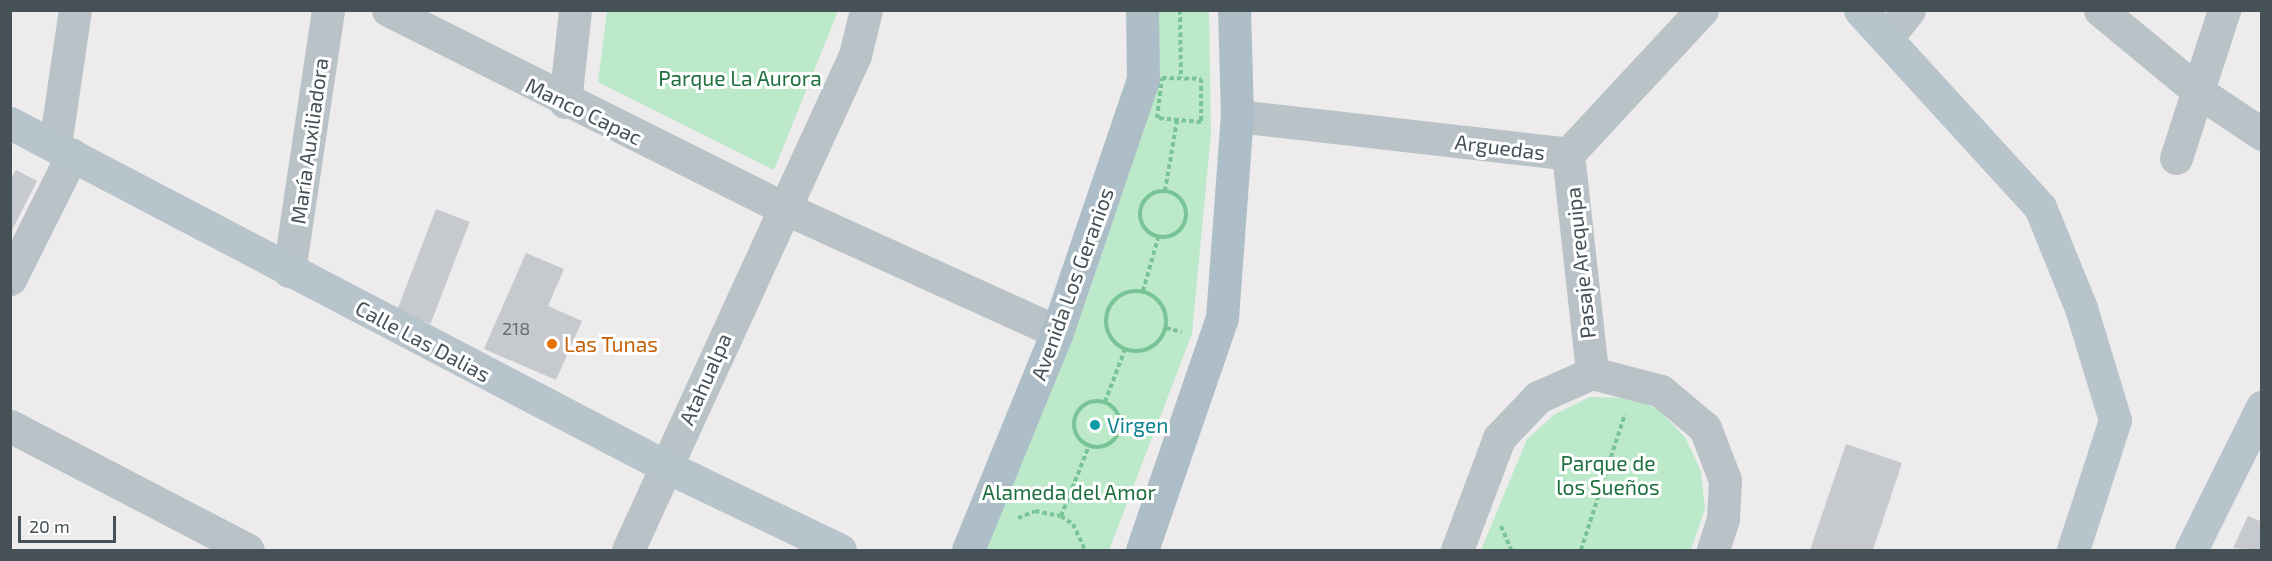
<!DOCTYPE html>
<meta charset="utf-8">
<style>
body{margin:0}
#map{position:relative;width:2272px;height:561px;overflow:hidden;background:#eeebec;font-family:"Exo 2",sans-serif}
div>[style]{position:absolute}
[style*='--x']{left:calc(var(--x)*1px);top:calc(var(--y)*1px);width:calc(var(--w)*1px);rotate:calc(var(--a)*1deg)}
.green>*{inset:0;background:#bce9c9}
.building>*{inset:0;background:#c6c9cd;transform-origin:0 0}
.path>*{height:4px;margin-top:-2px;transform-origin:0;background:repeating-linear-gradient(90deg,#78c496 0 4.5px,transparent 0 7.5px)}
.path>.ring{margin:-2px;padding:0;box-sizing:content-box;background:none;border:4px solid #78c496;border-radius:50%}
.street>*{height:33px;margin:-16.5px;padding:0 16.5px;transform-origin:16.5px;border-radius:16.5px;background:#b8c2c7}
.secondary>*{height:33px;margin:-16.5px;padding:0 16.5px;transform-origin:16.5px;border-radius:16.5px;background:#b8c4cc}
.primary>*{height:33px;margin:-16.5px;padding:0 16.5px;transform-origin:16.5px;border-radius:16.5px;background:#adbec8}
.dots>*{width:16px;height:16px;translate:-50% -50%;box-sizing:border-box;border:3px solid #fff;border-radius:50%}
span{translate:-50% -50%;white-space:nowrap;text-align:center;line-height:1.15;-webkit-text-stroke:6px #fff;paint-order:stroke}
.number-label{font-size:18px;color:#666f74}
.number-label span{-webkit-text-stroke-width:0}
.park-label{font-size:21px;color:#1e703e}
.street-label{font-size:21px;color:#465157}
.food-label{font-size:21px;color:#c56008}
.left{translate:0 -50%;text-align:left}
.culture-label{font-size:21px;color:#0d838f}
.frame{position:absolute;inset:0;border:12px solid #465157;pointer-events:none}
.scale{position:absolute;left:18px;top:516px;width:98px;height:27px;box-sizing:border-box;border:3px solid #465157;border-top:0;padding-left:8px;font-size:18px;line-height:21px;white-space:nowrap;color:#465157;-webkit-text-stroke:4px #fff;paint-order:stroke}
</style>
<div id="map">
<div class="green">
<i style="clip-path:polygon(607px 11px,607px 10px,838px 11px,774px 170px,598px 82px)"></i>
<i style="clip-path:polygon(1154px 11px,1209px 11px,1211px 133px,1192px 334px,1109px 550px,984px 550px,1080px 313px,1146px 124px,1154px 73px)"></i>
<i style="clip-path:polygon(1590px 397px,1630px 398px,1658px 409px,1685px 437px,1701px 471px,1705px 509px,1691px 550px,1481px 550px,1527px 439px,1555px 414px)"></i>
</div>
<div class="building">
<i style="clip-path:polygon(16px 170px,37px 181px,10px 234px,10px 180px)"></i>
<i style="left:436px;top:209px;width:36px;height:109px;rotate:21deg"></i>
<i style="clip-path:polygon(526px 253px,564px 269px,548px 306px,582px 321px,556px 380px,484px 349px)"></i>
<i style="clip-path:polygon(1846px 444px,1902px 463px,1873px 550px,1810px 550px)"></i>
<i style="clip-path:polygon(2248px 516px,2262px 522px,2262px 550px,2233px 548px)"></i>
</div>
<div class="path">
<i style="--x:1180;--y:10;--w:68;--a:89.2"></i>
<i style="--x:1162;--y:78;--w:39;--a:1"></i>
<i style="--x:1201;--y:79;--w:43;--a:90"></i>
<i style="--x:1201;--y:122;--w:44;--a:-174.8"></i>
<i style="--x:1157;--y:118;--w:40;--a:-82.9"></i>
<i class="ring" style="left:1140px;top:191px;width:42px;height:42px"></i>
<i style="--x:1165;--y:191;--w:72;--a:-80.4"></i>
<i class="ring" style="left:1106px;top:291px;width:56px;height:56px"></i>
<i style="--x:1143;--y:291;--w:55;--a:-74.2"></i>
<i style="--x:1166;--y:328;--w:16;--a:14"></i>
<i class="ring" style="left:1074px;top:401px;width:42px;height:42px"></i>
<i style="--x:1105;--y:402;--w:57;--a:-69.3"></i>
<i style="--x:1061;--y:516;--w:75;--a:-68.2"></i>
<i style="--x:1018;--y:518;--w:18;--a:-22"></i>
<i style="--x:1035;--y:511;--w:26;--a:11"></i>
<i style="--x:1061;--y:516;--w:14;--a:34"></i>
<i style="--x:1073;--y:524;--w:29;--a:65"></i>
<i style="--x:1501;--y:526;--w:26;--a:67"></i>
<i style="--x:1581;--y:550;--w:143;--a:-72.1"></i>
</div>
<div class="street">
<i style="--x:388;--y:10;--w:441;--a:26.6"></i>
<i style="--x:782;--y:207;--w:302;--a:24.4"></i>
<i style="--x:2100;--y:10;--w:129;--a:39.6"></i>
<i style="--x:2199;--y:92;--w:76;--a:33.7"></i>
<i style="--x:1888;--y:36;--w:33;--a:-51"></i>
<i style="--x:565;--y:102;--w:93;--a:-83.8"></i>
<i style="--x:1237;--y:116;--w:333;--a:6.5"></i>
<i style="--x:1568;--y:154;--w:197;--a:-47.1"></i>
<i style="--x:55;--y:145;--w:136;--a:-81.6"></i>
<i style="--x:1568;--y:154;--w:220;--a:83.7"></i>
<i style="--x:2176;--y:158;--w:156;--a:-72"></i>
<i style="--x:289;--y:271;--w:264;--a:-81.5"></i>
<i style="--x:10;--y:279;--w:139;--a:-63.4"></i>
<i style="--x:10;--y:426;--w:268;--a:27.5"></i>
<i style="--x:628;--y:550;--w:545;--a:-65.36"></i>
<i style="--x:855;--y:55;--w:46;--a:-76.3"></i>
<i style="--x:1457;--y:550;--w:120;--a:-69.4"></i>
<i style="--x:1499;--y:438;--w:57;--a:-46.4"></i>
<i style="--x:1538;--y:397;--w:59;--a:-24"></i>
<i style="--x:1592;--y:373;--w:71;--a:14.6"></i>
<i style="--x:1661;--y:391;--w:57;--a:40.1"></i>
<i style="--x:1705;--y:428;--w:56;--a:69"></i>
<i style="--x:1725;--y:480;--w:39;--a:93"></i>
<i style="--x:1723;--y:519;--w:33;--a:108"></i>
</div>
<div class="secondary">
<i style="--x:1860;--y:10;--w:267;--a:47.6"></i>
<i style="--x:2040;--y:207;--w:109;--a:67.9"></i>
<i style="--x:2081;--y:308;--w:117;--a:73.1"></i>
<i style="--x:2115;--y:420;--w:137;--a:107.9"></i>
<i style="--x:10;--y:123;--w:739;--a:27.64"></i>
<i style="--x:665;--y:466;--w:194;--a:25.6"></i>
<i style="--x:2191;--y:550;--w:160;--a:-63.6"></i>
</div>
<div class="primary">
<i style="--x:968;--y:550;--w:235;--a:-67.8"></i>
<i style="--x:1057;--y:332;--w:266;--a:-71.2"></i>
<i style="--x:1143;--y:80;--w:70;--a:-90.8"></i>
<i style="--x:1142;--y:550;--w:245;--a:-71"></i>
<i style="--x:1222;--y:318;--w:203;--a:-85.8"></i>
<i style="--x:1237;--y:116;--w:106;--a:-91.6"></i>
</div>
<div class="dots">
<i style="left:552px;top:344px;background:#e8710a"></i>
<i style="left:1095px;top:425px;background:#0f9aa8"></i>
</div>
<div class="number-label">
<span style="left:516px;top:328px">218</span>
</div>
<div class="park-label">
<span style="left:740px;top:78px">Parque La Aurora</span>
<span style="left:1608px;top:475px">Parque de<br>los Sueños</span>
<span style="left:1069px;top:492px">Alameda del Amor</span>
</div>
<div class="street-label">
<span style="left:584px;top:111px;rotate:26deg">Manco Capac</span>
<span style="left:309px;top:141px;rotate:-82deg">María Auxiliadora</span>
<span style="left:1500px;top:147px;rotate:7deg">Arguedas</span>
<span style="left:1580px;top:263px;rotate:-96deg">Pasaje Arequipa</span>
<span style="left:1072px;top:284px;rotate:-70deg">Avenida Los Geranios</span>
<span style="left:423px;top:341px;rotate:28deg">Calle Las Dalias</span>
<span style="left:705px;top:379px;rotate:-66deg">Atahualpa</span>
</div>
<div class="food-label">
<span class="left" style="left:564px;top:344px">Las Tunas</span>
</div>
<div class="culture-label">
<span class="left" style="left:1107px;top:425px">Virgen</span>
</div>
<div class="frame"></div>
<div class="scale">20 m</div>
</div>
